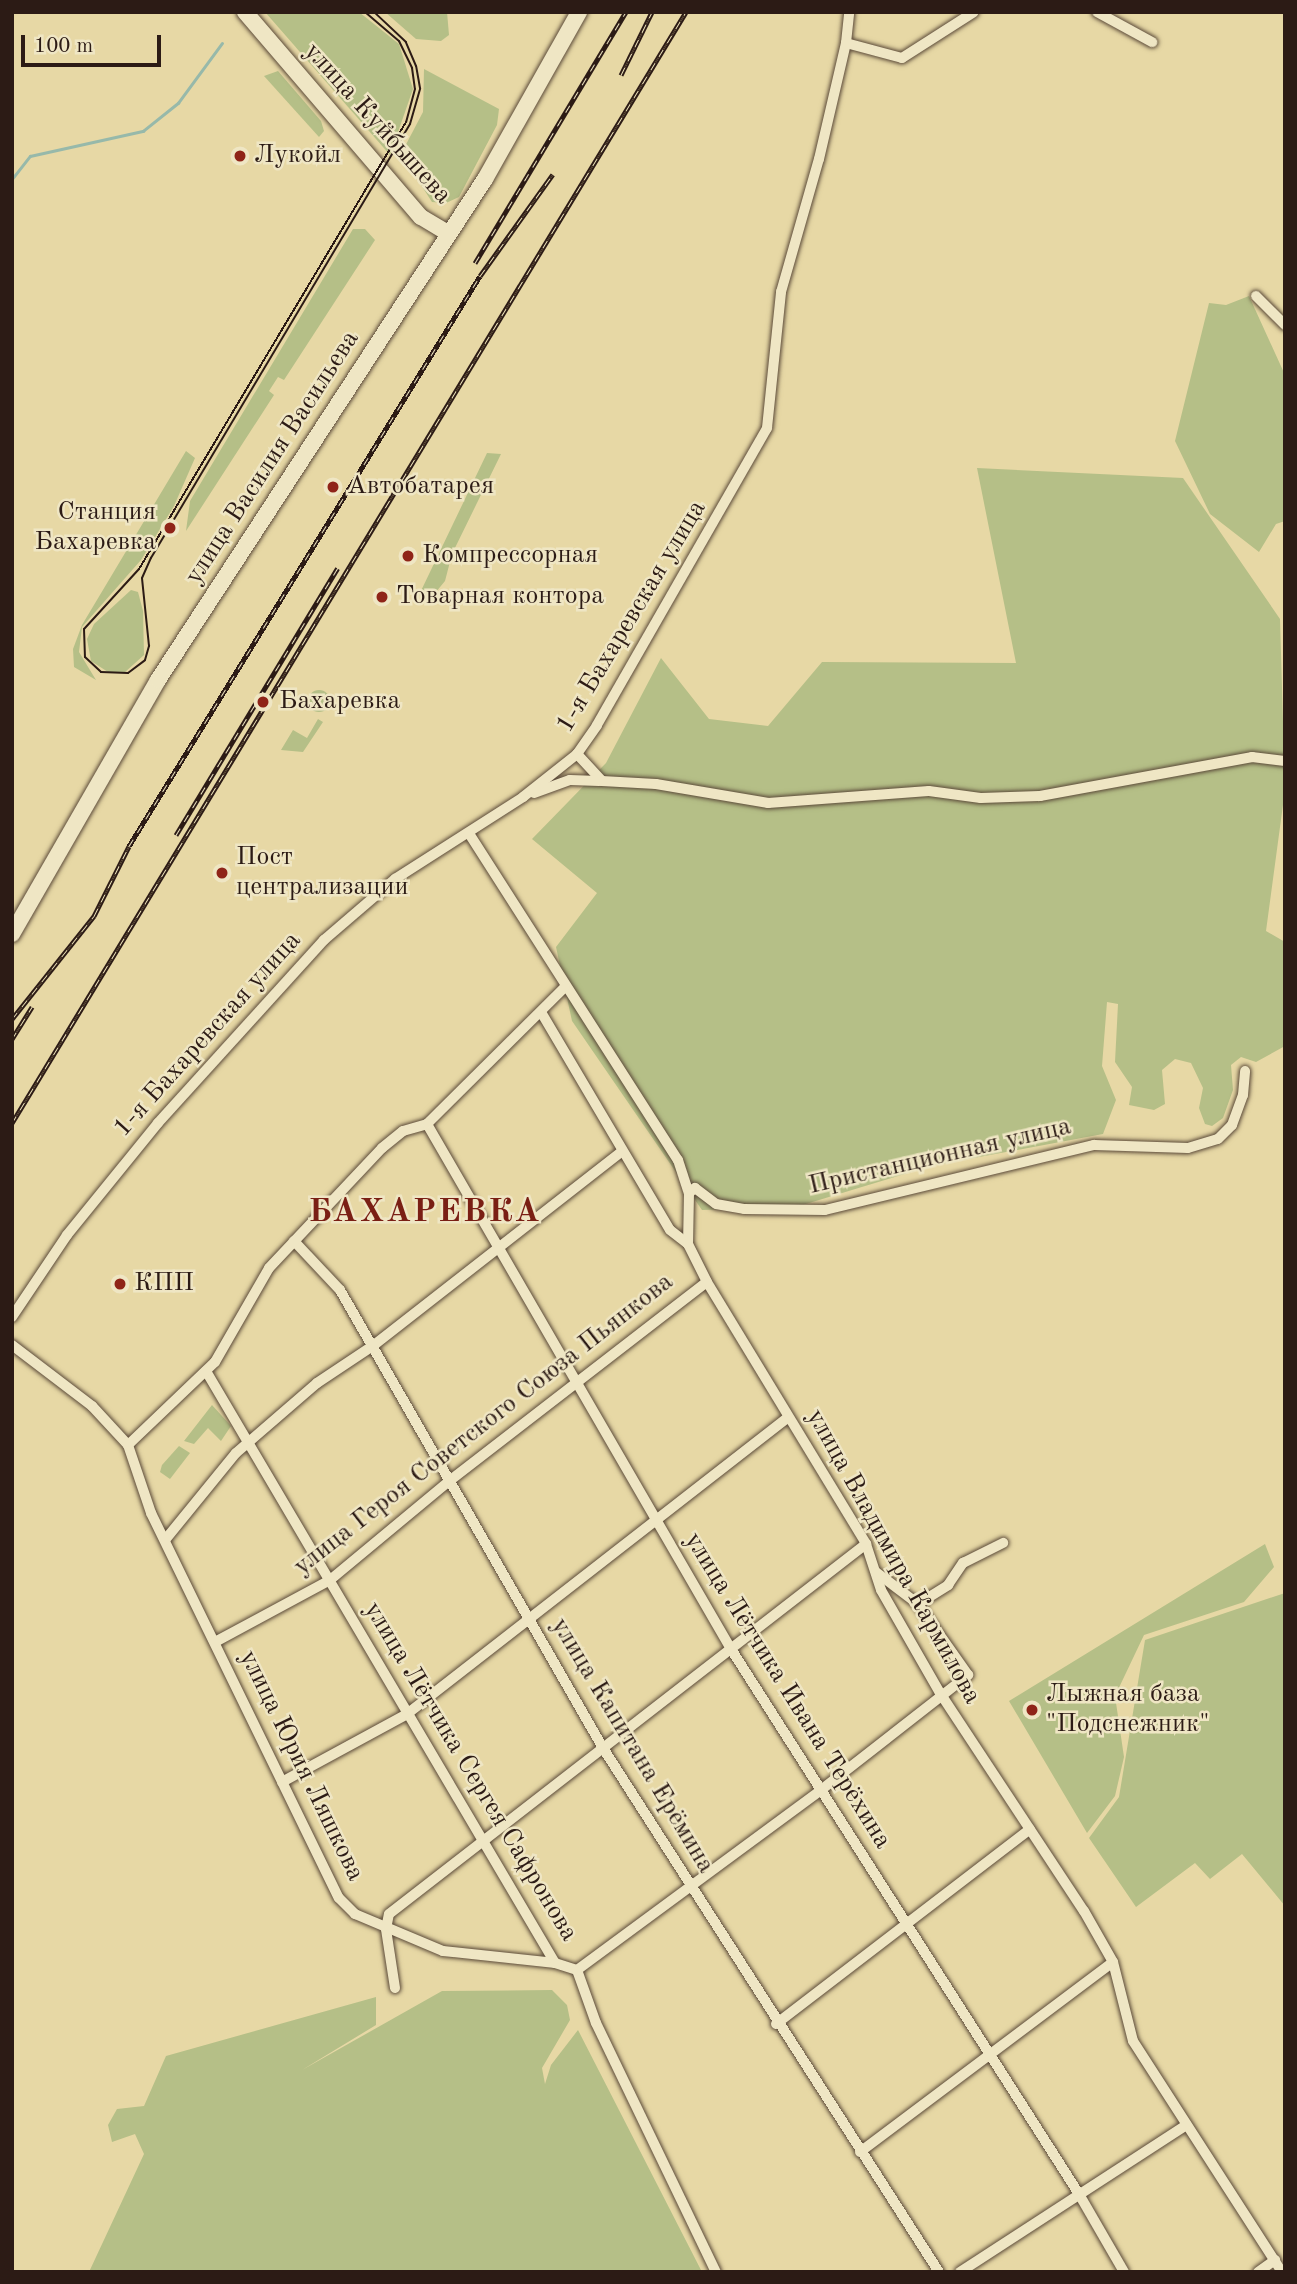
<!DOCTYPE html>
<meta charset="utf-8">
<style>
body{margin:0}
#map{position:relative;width:1297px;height:2284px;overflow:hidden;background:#e7d8a5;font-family:"Old Standard TT",serif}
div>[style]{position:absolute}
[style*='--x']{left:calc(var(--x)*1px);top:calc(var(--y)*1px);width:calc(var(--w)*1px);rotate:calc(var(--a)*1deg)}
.green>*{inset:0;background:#b5bf87}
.round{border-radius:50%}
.stream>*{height:2.5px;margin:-1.25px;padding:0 1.25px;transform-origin:1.25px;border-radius:1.25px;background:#97b9aa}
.roads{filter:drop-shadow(0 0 2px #5b4a39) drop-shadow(0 0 2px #5b4a39)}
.street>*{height:10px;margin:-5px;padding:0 5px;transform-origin:5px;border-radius:5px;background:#efe6c4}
.secondary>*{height:16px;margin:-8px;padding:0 8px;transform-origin:8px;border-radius:8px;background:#efe6c4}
.tram>*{height:2px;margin:-1px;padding:0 1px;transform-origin:1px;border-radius:1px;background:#2c1b15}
.rail>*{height:5px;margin-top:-2.5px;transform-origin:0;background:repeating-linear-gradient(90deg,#efe6c4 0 8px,#2c1b15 0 16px);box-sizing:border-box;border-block:2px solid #2c1b15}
.dots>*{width:19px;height:19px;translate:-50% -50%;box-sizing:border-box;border:4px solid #efe6c4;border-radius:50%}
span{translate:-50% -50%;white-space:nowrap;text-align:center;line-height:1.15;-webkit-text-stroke:5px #efe6c4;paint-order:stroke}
.street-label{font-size:26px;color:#2c1b15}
.poi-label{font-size:26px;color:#2c1b15}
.left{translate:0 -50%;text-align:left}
.right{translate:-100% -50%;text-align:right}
.district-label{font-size:33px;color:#7a1f14;font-weight:700;letter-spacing:2px}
.frame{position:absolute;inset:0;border:14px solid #2c1b15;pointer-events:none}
.scale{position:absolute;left:21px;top:35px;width:140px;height:32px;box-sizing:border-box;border:4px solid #2c1b15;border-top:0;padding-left:9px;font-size:21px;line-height:24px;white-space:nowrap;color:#2c1b15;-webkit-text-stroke:5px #efe6c4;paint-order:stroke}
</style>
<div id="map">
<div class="green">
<i style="clip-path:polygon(265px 12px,359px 12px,399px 44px,413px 89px,390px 155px)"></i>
<i style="clip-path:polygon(385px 12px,447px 12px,449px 35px,441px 41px,416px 39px)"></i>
<i style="clip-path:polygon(424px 69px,499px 109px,497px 125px,459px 197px,446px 203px,432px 202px,401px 154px,423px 112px)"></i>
<i style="clip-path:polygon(278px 71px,321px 121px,324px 131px,319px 137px,264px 76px)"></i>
<i style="clip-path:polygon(353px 229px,365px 229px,375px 240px,284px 380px,278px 377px,269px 391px,274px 395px,186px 531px,190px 501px)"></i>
<i style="clip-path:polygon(1249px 296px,1285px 375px,1285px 521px,1276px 524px,1259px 552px,1210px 514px,1175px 441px,1209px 303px,1226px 305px)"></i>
<i style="clip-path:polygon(186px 451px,195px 458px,174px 506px,141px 560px,82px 627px,79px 652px,96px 680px,74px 667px,73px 649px,82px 625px)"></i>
<i style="clip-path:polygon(487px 453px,501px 454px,452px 554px,445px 581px,431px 598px,419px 595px)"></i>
<i style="clip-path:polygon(977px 468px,1183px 478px,1280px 619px,1285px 790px,1266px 931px,1285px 942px,1285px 1046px,1256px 1062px,1241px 1057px,1231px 1065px,1233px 1090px,1223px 1118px,1212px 1126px,1205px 1124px,1199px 1108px,1203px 1088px,1191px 1063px,1175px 1059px,1162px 1070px,1165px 1104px,1154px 1110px,1129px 1105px,1132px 1087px,1115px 1062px,1118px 1004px,1107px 1002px,1102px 1066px,1116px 1100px,1103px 1134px,931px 1166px,796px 1207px,702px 1210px,572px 1021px,556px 947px,597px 893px,532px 839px,606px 763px,661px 658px,709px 719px,768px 726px,822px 662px,1016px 663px)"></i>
<i style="clip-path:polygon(131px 590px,138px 592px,143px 611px,144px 655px,124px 673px,108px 672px,91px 661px,87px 639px,94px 624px)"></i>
<i class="round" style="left:308px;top:690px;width:22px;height:22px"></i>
<i style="clip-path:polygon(318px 719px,323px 722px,303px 752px,281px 750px,293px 730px,307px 738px)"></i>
<i style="clip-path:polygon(212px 1405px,231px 1426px,221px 1441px,208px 1428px,194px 1444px,184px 1441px)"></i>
<i style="clip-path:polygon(179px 1446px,190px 1453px,170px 1479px,160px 1472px,162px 1465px)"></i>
<i style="clip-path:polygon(1265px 1544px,1274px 1567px,1244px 1602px,1144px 1635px,1115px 1696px,1124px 1757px,1115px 1796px,1087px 1833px,1009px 1701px)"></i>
<i style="clip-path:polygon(1285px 1593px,1285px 1906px,1242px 1854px,1210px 1879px,1195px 1863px,1136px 1907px,1089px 1838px,1119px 1797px,1145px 1640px)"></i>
<i style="clip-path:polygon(552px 1990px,567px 2005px,570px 2020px,542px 2068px,545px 2084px,551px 2065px,578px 2030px,702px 2272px,89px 2272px,144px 2154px,135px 2134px,112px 2142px,108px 2125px,117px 2109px,144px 2106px,166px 2056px,376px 1997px,376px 2025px,302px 2070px,442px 1991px)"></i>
</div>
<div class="stream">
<i style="--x:12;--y:179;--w:29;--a:-52"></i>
<i style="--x:30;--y:156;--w:116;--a:-12.5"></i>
<i style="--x:143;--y:131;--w:45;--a:-38.7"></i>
<i style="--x:178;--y:103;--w:74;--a:-53.7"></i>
</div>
<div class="roads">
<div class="street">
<i style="--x:1097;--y:12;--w:63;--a:28.6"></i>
<i style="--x:846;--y:43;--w:58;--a:15"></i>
<i style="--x:902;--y:58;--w:85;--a:-32.6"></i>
<i style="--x:1256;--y:296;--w:41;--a:45"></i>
<i style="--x:577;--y:754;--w:37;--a:47"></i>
<i style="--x:602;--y:781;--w:54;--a:3.2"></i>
<i style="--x:656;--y:784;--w:114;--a:9.6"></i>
<i style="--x:768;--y:803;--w:161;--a:-4.3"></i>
<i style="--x:929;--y:791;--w:52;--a:7.7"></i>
<i style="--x:981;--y:798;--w:59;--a:-1.9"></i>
<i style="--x:1040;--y:796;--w:216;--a:-10.4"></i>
<i style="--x:1252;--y:757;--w:33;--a:7"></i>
<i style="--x:534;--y:793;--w:38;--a:-20"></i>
<i style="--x:570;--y:780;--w:29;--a:2"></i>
<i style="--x:470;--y:835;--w:386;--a:57.4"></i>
<i style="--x:678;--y:1160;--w:35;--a:72"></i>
<i style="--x:689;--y:1193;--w:51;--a:91.1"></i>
<i style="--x:541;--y:1012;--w:253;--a:59.4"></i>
<i style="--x:670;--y:1230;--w:23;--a:38"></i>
<i style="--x:688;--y:1244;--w:42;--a:63.4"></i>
<i style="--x:707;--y:1282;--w:306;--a:58.7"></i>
<i style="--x:866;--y:1544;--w:48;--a:71.9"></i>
<i style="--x:881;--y:1590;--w:119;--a:60.2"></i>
<i style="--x:940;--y:1693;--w:261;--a:56.6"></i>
<i style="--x:1084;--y:1911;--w:59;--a:60.4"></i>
<i style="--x:1113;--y:1962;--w:81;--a:75.8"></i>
<i style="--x:1133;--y:2041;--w:275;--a:57.2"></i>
<i style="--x:427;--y:1124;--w:607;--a:59.93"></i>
<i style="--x:731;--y:1649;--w:647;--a:57.44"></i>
<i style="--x:1079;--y:2194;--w:90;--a:60"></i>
<i style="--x:689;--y:1193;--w:8;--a:-40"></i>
<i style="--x:695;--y:1188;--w:26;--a:37"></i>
<i style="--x:716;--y:1204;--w:28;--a:10"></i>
<i style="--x:744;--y:1209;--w:81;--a:0.7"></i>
<i style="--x:825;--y:1210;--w:277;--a:-13.6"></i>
<i style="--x:1094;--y:1145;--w:94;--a:1.8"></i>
<i style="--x:1188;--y:1148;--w:31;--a:-17"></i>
<i style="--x:1218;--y:1139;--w:20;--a:-45"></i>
<i style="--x:1232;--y:1125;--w:32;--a:-70"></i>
<i style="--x:1243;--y:1095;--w:24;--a:-85"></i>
<i style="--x:294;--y:1241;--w:67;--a:46.8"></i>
<i style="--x:340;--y:1290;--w:528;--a:60.13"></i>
<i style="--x:603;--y:1748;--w:622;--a:57.33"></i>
<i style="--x:12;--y:1317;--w:99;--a:-56.1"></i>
<i style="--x:67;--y:1235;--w:144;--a:-50.9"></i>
<i style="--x:158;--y:1123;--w:247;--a:-47.8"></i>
<i style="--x:324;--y:940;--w:94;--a:-40.7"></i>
<i style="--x:395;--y:879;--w:152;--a:-32.6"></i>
<i style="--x:523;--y:797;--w:69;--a:-38.5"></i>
<i style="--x:577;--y:754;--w:35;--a:-55"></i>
<i style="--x:597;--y:725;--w:342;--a:-60.2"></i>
<i style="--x:767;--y:428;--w:137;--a:-84.1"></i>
<i style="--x:781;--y:292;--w:138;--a:-74.1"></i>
<i style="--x:819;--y:159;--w:119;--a:-76.9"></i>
<i style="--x:846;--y:43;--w:31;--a:-84"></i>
<i style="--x:12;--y:1345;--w:101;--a:37.3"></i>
<i style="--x:92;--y:1406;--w:53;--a:47.3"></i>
<i style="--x:128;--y:1445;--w:72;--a:71.3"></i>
<i style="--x:151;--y:1513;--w:428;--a:64"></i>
<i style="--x:339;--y:1898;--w:23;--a:45"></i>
<i style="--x:355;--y:1914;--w:95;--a:22.8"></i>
<i style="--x:443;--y:1951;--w:113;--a:6.1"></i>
<i style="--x:206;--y:1371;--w:687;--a:59.48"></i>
<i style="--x:555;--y:1963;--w:23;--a:18"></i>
<i style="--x:577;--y:1970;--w:56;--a:70.3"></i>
<i style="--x:596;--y:2023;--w:276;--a:64.3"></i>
<i style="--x:128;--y:1445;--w:120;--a:-43.7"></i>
<i style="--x:215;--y:1362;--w:108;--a:-60.1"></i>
<i style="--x:269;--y:1268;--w:165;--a:-46.7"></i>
<i style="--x:382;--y:1148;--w:27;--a:-39"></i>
<i style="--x:403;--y:1131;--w:25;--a:-16"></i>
<i style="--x:427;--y:1124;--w:194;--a:-44.8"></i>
<i style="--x:165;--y:1540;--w:112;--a:-50.8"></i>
<i style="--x:236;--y:1453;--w:107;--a:-40.8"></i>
<i style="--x:317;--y:1383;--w:69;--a:-33.7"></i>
<i style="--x:374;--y:1345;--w:315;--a:-38"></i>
<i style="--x:918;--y:1604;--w:36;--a:-32"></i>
<i style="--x:948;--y:1585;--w:27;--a:-56"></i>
<i style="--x:963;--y:1563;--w:45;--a:-26.6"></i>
<i style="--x:215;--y:1642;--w:131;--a:-28.3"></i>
<i style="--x:330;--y:1580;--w:153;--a:-39.7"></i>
<i style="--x:448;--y:1482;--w:327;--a:-37.7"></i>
<i style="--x:282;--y:1782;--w:142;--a:-28.5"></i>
<i style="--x:407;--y:1714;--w:483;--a:-37.9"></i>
<i style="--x:577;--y:1970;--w:303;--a:-36.4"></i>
<i style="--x:821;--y:1790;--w:187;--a:-38"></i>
<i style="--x:968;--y:1675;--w:87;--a:-125.2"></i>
<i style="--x:918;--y:1604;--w:53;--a:-142.7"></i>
<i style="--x:395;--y:1988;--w:60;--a:-98.7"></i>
<i style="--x:386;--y:1929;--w:15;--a:-79"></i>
<i style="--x:389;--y:1914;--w:604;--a:-37.8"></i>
<i style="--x:776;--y:2024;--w:320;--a:-37.5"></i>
<i style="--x:860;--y:2152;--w:316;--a:-36.9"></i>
<i style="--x:960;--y:2272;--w:270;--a:-33"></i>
<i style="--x:1258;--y:2272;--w:21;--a:-35"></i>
</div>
<div class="secondary">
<i style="--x:245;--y:12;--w:270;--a:49.4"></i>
<i style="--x:421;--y:217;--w:31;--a:31"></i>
<i style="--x:12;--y:934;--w:293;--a:-60.1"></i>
<i style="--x:158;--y:680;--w:598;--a:-56.87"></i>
<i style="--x:485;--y:179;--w:192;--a:-60.6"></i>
</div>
</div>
<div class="tram">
<i style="--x:365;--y:12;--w:45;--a:40.5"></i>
<i style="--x:399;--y:41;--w:30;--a:64"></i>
<i style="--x:412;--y:68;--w:21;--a:82"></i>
<i style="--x:415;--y:89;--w:34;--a:105"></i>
<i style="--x:406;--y:122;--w:521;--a:120.85"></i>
<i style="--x:139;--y:569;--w:81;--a:132.5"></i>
<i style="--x:84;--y:629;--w:28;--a:88"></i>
<i style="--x:85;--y:657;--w:22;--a:43"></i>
<i style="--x:101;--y:672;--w:27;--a:2"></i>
<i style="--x:128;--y:673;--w:21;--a:-37"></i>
<i style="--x:145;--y:660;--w:15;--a:-74"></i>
<i style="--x:149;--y:646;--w:68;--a:-95.9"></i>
<i style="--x:142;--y:578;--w:22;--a:-66"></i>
<i style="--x:151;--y:558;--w:505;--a:-59.17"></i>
<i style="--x:410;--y:124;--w:37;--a:-74"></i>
<i style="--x:420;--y:88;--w:22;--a:-100"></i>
<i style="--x:416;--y:66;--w:26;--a:-113"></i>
<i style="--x:406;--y:42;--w:44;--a:-136.8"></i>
</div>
<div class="rail">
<i style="--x:621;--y:75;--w:70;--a:-63.8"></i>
<i style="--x:475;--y:263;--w:293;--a:-59"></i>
<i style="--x:176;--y:835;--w:312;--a:-58.8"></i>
<i style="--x:12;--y:1019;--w:132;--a:-51.5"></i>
<i style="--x:94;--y:916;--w:78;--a:-63.4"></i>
<i style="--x:129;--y:846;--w:669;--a:-58.38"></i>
<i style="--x:480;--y:276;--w:125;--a:-54.4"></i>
<i style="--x:12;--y:1039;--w:38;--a:-58"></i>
<i style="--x:12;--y:1123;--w:1299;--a:-58.76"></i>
</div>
<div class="dots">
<i style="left:240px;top:156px;background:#8f2418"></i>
<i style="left:333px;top:487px;background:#8f2418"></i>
<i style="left:170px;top:528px;background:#8f2418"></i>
<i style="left:408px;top:556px;background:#8f2418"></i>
<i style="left:382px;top:597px;background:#8f2418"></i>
<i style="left:263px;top:702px;background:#8f2418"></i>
<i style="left:222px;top:873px;background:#8f2418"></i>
<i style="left:120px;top:1284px;background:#8f2418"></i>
<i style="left:1032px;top:1710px;background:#8f2418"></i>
</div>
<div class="street-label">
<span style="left:377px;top:124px;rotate:48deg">улица Куйбышева</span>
<span style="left:273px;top:458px;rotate:-57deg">улица Василия Васильева</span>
<span style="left:632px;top:617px;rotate:-59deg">1-я Бахаревская улица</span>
<span style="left:208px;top:1035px;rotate:-48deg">1-я Бахаревская улица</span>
<span style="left:940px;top:1157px;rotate:-13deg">Пристанционная улица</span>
<span style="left:484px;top:1425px;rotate:-38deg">улица Героя Советского Союза Пьянкова</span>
<span style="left:893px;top:1557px;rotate:61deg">улица Владимира Кармилова</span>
<span style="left:787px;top:1691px;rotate:58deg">улица Лётчика Ивана Терёхина</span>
<span style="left:632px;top:1746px;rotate:59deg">улица Капитана Ерёмина</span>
<span style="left:301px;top:1766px;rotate:64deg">улица Юрия Ляшкова</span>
<span style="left:470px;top:1772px;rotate:59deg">улица Лётчика Сергея Сафронова</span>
</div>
<div class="poi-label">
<span class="left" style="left:254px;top:156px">Лукойл</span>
<span class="left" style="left:347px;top:487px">Автобатарея</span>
<span class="right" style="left:156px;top:528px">Станция<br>Бахаревка</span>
<span class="left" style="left:422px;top:556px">Компрессорная</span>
<span class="left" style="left:396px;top:597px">Товарная контора</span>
<span class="left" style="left:279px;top:702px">Бахаревка</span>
<span class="left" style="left:236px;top:873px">Пост<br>централизации</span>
<span class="left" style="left:134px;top:1284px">КПП</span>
<span class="left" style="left:1046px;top:1710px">Лыжная база<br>"Подснежник"</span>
</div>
<div class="district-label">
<span style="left:425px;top:1213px">БАХАРЕВКА</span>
</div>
<div class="frame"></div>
<div class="scale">100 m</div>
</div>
